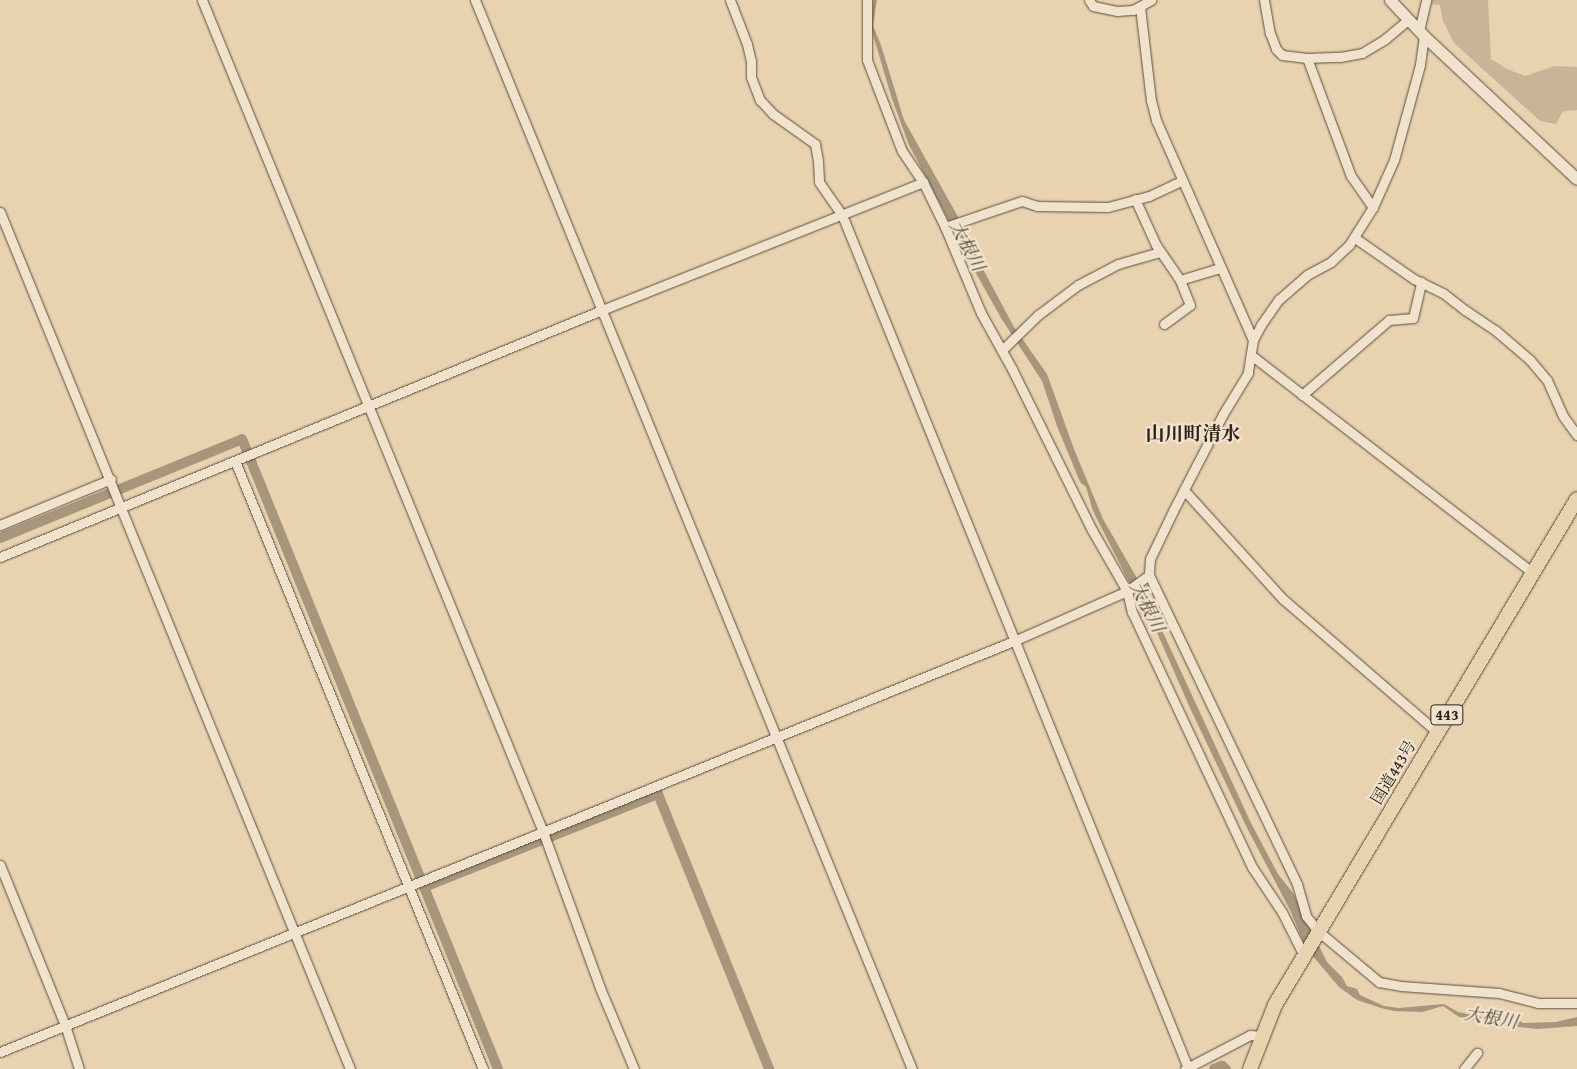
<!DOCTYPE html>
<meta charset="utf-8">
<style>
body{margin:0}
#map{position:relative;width:1577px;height:1069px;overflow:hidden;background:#e8d2b0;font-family:"Gentium Book Plus","Noto Serif JP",serif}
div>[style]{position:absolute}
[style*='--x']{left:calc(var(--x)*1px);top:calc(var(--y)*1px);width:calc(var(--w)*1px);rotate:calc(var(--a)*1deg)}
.green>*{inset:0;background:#c8b496}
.water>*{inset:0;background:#a7967c}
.canal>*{height:10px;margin:-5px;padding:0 5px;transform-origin:5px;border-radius:5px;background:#a7967c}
.roads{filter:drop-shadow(0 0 1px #5a4d3e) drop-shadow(0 0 1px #5a4d3e)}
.minor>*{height:9px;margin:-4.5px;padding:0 4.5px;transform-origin:4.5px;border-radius:4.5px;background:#f0e2cc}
.tertiary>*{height:11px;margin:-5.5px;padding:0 5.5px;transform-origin:5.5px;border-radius:5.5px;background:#f0e2cc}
.trunk>*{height:14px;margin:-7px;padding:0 7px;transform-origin:7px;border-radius:7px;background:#e8d2b0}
span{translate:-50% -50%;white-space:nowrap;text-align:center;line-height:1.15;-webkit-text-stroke:4.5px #f0e2cc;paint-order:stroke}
.shield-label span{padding:1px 4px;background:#f0e2cc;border:1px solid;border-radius:4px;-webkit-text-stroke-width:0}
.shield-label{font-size:15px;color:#2a2118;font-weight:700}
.street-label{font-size:16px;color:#2a2118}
.water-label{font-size:18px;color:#564a3b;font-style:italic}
.quarter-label{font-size:19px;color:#2a2118;font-weight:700}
</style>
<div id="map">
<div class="green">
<i style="clip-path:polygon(1432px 0,1488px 0,1491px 59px,1507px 69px,1525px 76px,1555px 66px,1577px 67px,1577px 110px,1563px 111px,1556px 124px,1540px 121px,1454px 43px,1443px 21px,1440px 5px,1431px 4px)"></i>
</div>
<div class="water">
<i style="clip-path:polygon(873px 0,877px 0,873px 26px,881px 45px,904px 120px,962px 224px,984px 271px,1014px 327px,1047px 374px,1074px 449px,1103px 519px,1142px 587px,1251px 823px,1278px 874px,1293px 893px,1327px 962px,1342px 977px,1347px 986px,1357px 989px,1360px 995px,1384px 1006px,1399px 1008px,1444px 1004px,1458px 1012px,1496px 1020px,1517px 1019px,1523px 1023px,1556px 1022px,1577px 1017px,1577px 1026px,1537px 1029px,1501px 1025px,1459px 1017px,1443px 1006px,1422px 1012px,1394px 1011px,1381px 1008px,1357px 1000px,1339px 987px,1306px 948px,1290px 910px,1247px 828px,1190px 708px,1148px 612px,1130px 584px,1093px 511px,1086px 487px,1080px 482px,1057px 426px,1042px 381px,1001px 318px,968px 259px,958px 233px,950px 223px,909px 145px,892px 99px,873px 35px,871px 25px)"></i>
</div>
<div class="canal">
<i style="--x:0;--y:538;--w:261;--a:-22.2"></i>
<i style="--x:242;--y:439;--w:680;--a:67.89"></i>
<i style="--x:424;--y:887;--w:252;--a:-21.7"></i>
<i style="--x:658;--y:794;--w:297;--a:68"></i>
<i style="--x:1214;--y:1069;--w:9;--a:-21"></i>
<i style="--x:1222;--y:1066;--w:5;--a:37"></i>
</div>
<div class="roads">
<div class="minor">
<i style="--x:202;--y:0;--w:899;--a:67.71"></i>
<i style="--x:543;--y:832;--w:166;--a:69.9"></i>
<i style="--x:600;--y:988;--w:88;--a:67.2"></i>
<i style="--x:475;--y:0;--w:1155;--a:67.77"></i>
<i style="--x:730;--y:0;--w:47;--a:68.9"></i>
<i style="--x:747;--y:44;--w:17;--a:77"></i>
<i style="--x:751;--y:61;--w:16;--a:90"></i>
<i style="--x:751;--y:77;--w:25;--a:69"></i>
<i style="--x:760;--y:100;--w:19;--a:47"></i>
<i style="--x:773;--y:114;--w:52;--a:35.5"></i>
<i style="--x:815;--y:144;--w:17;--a:80"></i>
<i style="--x:818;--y:161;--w:21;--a:87"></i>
<i style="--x:819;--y:182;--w:40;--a:55.1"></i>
<i style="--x:842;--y:215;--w:921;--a:67.92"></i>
<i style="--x:867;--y:0;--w:60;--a:90"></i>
<i style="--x:867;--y:60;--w:97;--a:69"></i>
<i style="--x:902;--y:151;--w:37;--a:56"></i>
<i style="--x:923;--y:182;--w:50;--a:63.9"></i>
<i style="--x:945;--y:227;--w:93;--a:67.3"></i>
<i style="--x:981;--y:313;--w:64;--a:61"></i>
<i style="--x:1012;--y:369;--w:180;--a:63.6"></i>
<i style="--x:1092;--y:530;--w:70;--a:60.2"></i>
<i style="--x:1127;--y:591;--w:22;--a:77"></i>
<i style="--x:1132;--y:612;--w:282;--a:64.8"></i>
<i style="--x:1252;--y:867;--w:54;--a:56.3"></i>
<i style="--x:1282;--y:912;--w:49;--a:63.4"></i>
<i style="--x:1089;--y:0;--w:7;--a:56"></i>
<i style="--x:1093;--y:6;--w:25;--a:12"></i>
<i style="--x:1117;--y:11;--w:16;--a:-4"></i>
<i style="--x:1133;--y:10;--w:21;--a:-29"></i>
<i style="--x:1264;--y:0;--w:34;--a:80"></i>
<i style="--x:1270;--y:33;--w:17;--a:69"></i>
<i style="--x:1276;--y:49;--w:8;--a:45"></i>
<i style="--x:1282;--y:55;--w:25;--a:7"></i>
<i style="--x:1307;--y:58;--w:33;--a:-2"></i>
<i style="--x:1340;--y:57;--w:22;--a:-10"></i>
<i style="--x:1362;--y:53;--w:27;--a:-31"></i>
<i style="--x:1385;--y:39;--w:30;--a:-40"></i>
<i style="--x:1140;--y:7;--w:94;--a:83.3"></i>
<i style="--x:1151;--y:100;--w:21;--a:76"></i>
<i style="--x:1156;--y:120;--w:240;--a:66.2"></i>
<i style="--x:1419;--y:31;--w:32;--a:-77"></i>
<i style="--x:1424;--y:36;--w:29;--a:98"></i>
<i style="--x:1420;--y:65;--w:98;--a:105.3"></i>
<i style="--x:1394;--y:160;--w:51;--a:114.1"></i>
<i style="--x:1373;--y:207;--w:45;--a:122.3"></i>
<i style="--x:1349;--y:245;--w:25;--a:137"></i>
<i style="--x:1331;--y:262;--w:27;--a:152"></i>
<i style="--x:1307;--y:275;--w:37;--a:139"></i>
<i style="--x:1279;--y:299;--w:32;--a:125"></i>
<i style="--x:1261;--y:325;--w:17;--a:118"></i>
<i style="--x:1253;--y:340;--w:33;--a:99"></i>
<i style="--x:1248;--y:373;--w:48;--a:121.4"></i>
<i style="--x:1223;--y:414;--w:109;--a:117.3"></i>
<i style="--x:1173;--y:511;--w:53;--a:115.6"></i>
<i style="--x:1150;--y:559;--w:16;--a:94"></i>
<i style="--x:1149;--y:575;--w:343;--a:64.4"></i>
<i style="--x:1297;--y:884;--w:33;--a:74"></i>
<i style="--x:1306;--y:916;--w:19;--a:51"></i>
<i style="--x:1318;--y:931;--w:80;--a:39.9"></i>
<i style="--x:1379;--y:982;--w:22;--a:10"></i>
<i style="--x:1401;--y:986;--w:98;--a:4.1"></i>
<i style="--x:1499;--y:993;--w:40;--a:14.4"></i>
<i style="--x:1538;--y:1003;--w:39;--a:0"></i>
<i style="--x:1307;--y:58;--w:126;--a:69.6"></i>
<i style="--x:1351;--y:176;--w:38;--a:55"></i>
<i style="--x:1135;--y:199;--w:51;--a:65.5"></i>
<i style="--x:1156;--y:245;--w:42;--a:55.6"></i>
<i style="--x:1180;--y:280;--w:42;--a:-16.7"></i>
<i style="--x:0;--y:212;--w:926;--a:67.78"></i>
<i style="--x:945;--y:227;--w:81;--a:-18.7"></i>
<i style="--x:1022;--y:201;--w:16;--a:18"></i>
<i style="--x:1037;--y:206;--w:71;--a:0.8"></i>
<i style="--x:1108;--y:207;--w:42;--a:-15"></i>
<i style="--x:1149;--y:196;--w:35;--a:-25"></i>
<i style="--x:1355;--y:238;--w:72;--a:34.8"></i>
<i style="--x:1414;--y:279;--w:32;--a:26"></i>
<i style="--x:1443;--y:293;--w:28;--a:38"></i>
<i style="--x:1465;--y:310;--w:36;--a:34"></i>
<i style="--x:1495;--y:330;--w:46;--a:40.6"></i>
<i style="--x:1530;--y:360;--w:26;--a:50"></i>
<i style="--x:1547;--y:380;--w:39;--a:66"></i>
<i style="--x:1563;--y:416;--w:24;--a:54"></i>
<i style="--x:1164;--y:324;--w:32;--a:-36"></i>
<i style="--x:1190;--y:305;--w:27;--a:-112"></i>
<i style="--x:1002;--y:350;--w:50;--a:-44.2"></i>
<i style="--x:1038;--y:315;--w:50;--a:-36.9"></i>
<i style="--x:1078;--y:285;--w:45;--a:-27.7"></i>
<i style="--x:1118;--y:264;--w:44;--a:-15.9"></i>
<i style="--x:1251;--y:355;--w:349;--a:37.7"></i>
<i style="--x:1302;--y:395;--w:115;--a:-40.8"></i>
<i style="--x:1389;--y:320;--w:24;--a:-5"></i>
<i style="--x:1413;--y:318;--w:37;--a:-77"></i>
<i style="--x:235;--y:461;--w:657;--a:67.81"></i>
<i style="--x:1184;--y:490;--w:147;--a:47.8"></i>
<i style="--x:1283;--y:599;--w:203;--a:40.8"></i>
<i style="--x:0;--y:525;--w:120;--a:-22.5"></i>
<i style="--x:0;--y:557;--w:651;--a:-22.31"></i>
<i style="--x:602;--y:310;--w:346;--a:-21.7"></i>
<i style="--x:0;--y:865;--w:173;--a:67.9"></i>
<i style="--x:65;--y:1025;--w:46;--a:72.3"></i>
<i style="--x:0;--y:1052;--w:1096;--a:-22.07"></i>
<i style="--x:1016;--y:640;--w:121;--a:-23.8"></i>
<i style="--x:1127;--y:591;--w:27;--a:-36"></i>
<i style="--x:1185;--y:1069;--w:73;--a:-27.6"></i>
<i style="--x:1250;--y:1035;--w:12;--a:5"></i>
<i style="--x:1464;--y:1069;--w:21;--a:-51"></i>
</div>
<div class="tertiary">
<i style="--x:1390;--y:0;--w:50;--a:46.6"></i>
<i style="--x:1424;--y:36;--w:209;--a:43.1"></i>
</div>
<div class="trunk">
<i style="--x:1250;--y:1069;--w:69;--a:-68.7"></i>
<i style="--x:1275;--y:1005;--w:589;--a:-59.17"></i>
</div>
</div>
<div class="shield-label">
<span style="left:1447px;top:715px">443</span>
</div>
<div class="street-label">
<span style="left:1393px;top:772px;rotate:-59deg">国道443号</span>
</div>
<div class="water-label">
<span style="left:967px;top:246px;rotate:62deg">大根川</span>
<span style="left:1147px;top:607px;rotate:63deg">大根川</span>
<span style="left:1491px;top:1018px;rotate:10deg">大根川</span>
</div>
<div class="quarter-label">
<span style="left:1193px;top:434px">山川町清水</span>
</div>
</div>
